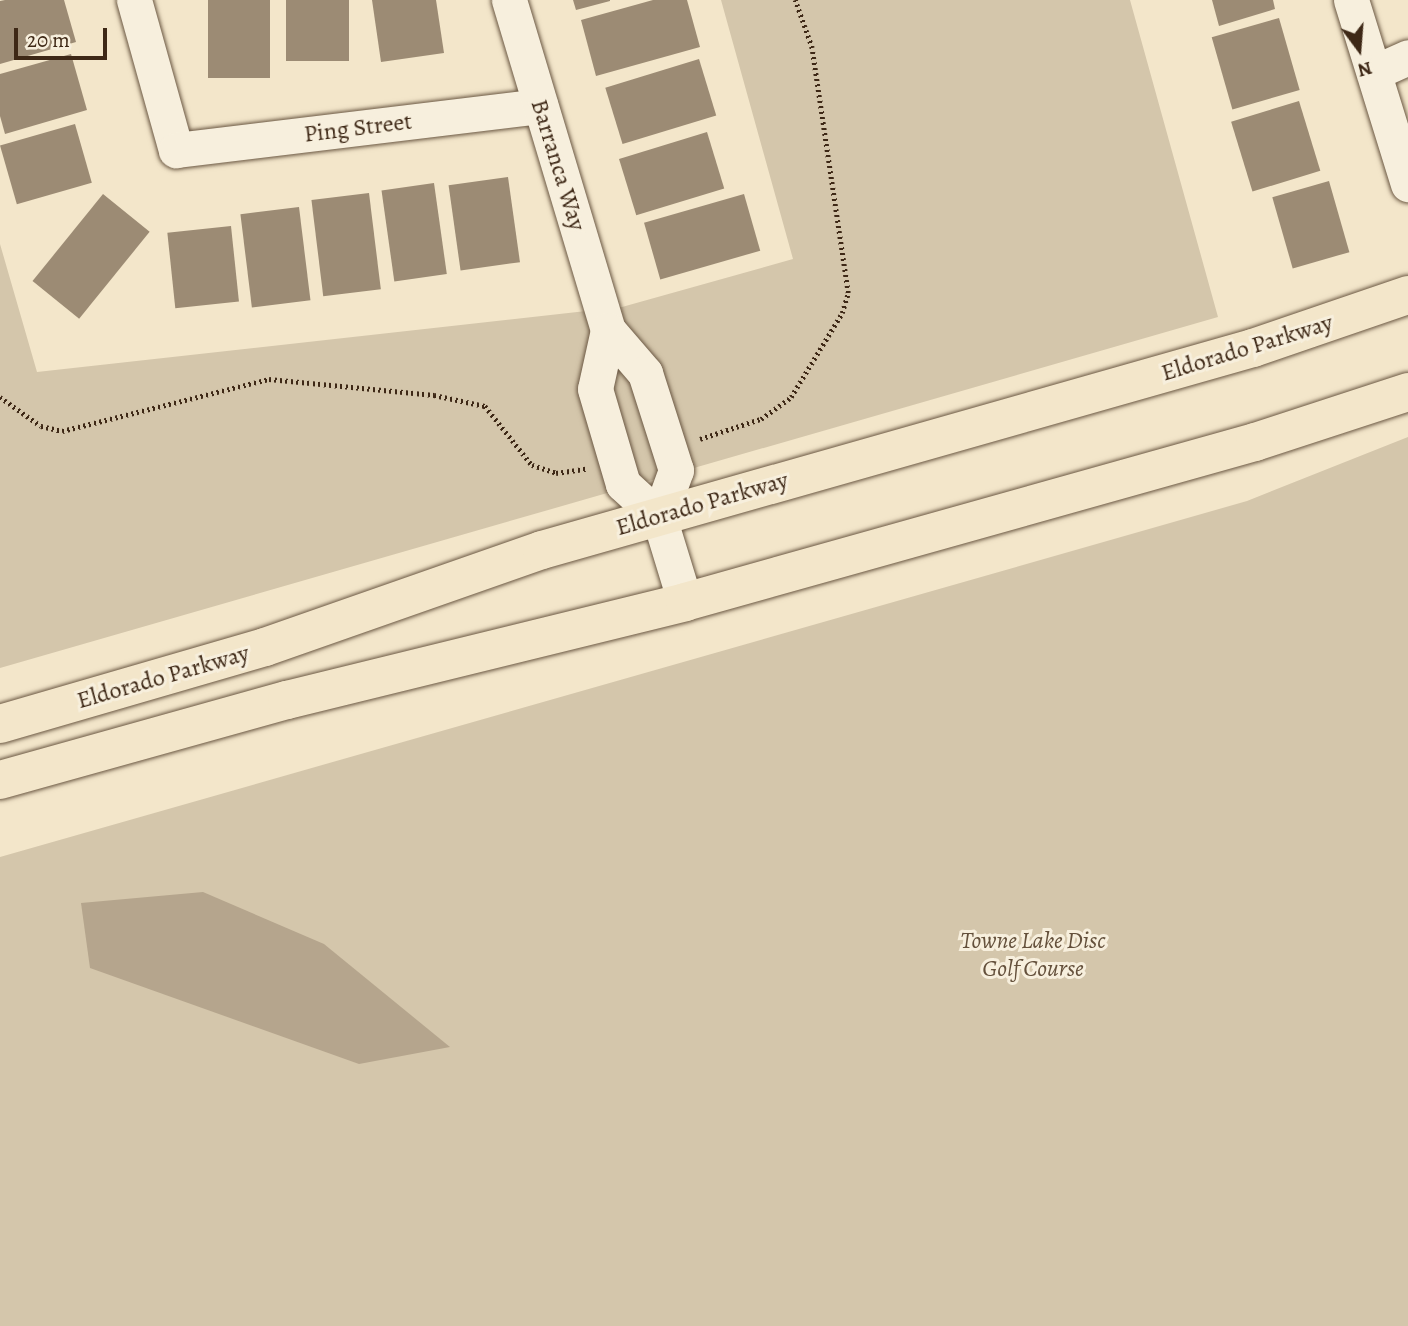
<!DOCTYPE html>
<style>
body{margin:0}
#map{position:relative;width:1408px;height:1326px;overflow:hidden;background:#f3e6ca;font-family:Alegreya,serif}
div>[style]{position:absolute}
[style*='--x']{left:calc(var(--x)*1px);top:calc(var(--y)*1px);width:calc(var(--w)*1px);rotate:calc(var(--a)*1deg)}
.green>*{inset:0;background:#d4c6ab}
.water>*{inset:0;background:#b5a58d}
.building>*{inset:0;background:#9c8b74;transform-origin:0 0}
.path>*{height:4.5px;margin-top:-2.25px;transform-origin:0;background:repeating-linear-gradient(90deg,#3e2816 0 2px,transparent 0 5.5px)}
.roads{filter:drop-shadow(0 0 2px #6b5843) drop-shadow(0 0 2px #6b5843)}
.minor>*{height:35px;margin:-17.5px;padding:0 17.5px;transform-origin:17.5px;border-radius:17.5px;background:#f7efdd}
.major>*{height:38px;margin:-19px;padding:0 19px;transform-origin:19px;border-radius:19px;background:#f3e6ca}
span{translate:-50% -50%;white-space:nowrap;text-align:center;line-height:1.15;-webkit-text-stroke:6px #f7efdd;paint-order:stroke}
.street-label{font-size:24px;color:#3e2816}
.park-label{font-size:24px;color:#64503b;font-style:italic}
.north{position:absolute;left:1324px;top:14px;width:70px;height:70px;-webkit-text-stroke:5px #f7efdd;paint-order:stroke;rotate:164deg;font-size:19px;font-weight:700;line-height:28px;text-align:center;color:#3e2816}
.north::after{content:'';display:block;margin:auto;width:24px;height:32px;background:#3e2816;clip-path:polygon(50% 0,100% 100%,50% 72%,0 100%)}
.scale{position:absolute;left:14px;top:28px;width:93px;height:32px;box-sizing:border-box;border:4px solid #3e2816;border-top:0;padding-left:9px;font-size:21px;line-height:24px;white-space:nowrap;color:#3e2816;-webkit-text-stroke:5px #f7efdd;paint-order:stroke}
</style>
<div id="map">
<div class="green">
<i style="clip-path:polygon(721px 0,1130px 0,1218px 317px,0 668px,0 244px,37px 372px,622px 307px,793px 259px)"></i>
<i style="clip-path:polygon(1408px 437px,1408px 1326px,0 1326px,0 857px,1247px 501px)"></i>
</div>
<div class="water">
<i style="clip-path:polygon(203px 892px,324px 944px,450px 1047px,359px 1064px,90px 968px,81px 903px)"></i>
</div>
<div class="building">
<i style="clip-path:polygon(5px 0,64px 0,76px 42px,0 64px,0 1px)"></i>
<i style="left:208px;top:0;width:62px;height:78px"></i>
<i style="left:286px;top:0;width:63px;height:61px"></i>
<i style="clip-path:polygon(372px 0,436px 0,444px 53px,381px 62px)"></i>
<i style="clip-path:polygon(573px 0,610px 0,610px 1px,576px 10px)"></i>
<i style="clip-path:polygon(653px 0,687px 0,700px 47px,596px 76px,581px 20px)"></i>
<i style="clip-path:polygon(1212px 0,1273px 0,1275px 9px,1219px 26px)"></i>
<i style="left:1279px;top:18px;width:75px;height:70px;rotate:74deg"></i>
<i style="clip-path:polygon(71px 54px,87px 110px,5px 134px,0 116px,0 74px)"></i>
<i style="left:699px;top:59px;width:59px;height:98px;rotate:73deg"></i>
<i style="left:1299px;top:101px;width:73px;height:71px;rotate:73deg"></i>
<i style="left:75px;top:124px;width:61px;height:78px;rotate:74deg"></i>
<i style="left:707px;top:132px;width:59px;height:92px;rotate:73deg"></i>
<i style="left:508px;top:177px;width:86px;height:60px;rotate:82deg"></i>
<i style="left:1329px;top:181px;width:74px;height:59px;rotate:74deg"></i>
<i style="left:434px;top:183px;width:92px;height:53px;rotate:82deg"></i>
<i style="left:369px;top:193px;width:97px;height:58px;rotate:83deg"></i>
<i style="left:103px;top:194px;width:60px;height:112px;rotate:39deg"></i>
<i style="left:744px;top:194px;width:59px;height:104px;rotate:74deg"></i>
<i style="left:299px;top:207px;width:94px;height:59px;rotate:83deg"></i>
<i style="left:231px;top:226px;width:76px;height:64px;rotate:84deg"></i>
</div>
<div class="path">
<i style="--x:0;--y:397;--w:50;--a:35.3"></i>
<i style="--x:41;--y:426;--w:22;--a:13"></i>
<i style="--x:62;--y:431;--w:213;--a:-14.1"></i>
<i style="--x:269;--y:379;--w:166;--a:5.5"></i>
<i style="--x:434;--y:395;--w:52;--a:12.2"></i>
<i style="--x:485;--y:406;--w:75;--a:51.5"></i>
<i style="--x:532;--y:465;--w:25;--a:18"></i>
<i style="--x:556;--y:473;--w:30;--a:-8"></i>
<i style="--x:700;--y:439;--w:64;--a:-18.2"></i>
<i style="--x:761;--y:419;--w:37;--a:-36"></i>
<i style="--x:791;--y:397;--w:98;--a:-58.7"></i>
<i style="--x:842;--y:313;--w:21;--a:-73"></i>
<i style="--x:848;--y:293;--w:248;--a:-98.4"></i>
<i style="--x:812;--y:48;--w:51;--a:-109.5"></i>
</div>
<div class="roads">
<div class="minor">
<i style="--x:134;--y:0;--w:156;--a:74.4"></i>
<i style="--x:176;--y:150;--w:367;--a:-6.9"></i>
<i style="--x:509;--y:0;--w:345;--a:73.3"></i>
<i style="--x:608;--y:330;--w:57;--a:49.3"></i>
<i style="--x:645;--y:373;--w:102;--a:72.3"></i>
<i style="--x:676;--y:470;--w:50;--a:109.9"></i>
<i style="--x:1351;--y:0;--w:193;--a:72.8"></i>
<i style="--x:1375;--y:72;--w:36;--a:-24"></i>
<i style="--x:608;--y:330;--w:60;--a:102.4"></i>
<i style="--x:595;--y:389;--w:99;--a:73.6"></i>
<i style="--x:623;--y:484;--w:49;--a:42.5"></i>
<i style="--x:659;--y:517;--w:89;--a:73"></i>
</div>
<div class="major">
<i style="--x:0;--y:724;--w:276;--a:-16.2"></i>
<i style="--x:265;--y:647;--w:293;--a:-19.3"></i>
<i style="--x:542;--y:550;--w:739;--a:-15.86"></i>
<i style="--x:1253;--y:348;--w:164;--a:-18.9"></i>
<i style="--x:0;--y:780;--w:298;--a:-15.6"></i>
<i style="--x:287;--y:700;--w:410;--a:-13.8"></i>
<i style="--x:685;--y:602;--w:592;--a:-15.68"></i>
<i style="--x:1255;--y:442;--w:161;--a:-18.1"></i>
</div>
</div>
<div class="street-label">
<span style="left:358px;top:128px;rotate:-7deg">Ping Street</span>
<span style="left:558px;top:165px;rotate:73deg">Barranca Way</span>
<span style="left:1247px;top:348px;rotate:-17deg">Eldorado Parkway</span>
<span style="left:702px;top:504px;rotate:-16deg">Eldorado Parkway</span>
<span style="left:163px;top:677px;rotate:-16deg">Eldorado Parkway</span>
</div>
<div class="park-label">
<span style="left:1033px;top:955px">Towne Lake Disc<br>Golf Course</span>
</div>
<div class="north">N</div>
<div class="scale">20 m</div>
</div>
